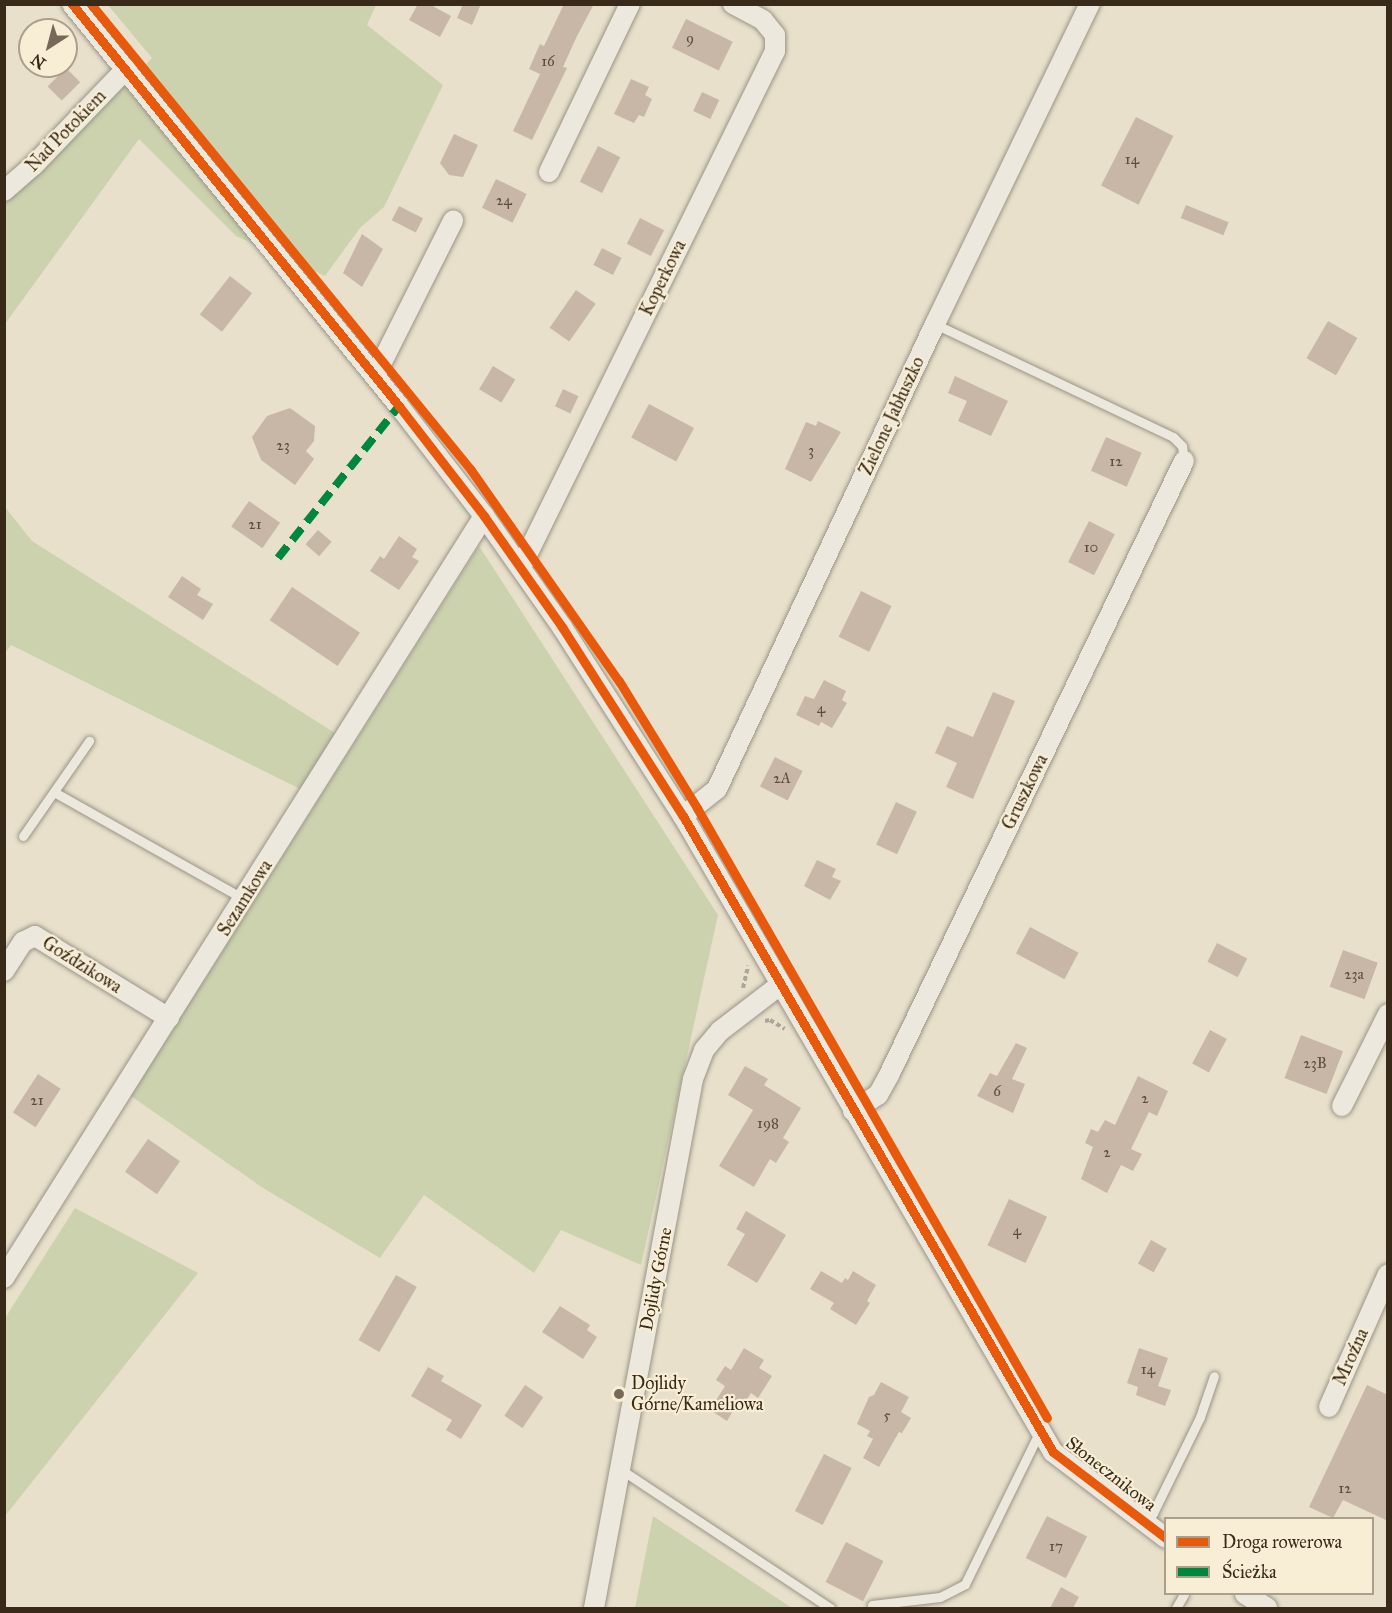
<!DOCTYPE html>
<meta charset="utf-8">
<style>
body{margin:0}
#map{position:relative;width:1392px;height:1613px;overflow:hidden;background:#e8e0cb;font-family:"IM FELL Great Primer",serif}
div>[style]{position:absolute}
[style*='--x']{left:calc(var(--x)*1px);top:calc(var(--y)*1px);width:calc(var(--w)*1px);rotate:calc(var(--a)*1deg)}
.green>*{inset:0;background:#ccd2ae}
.building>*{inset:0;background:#c8b7a7;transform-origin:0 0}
.path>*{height:4px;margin-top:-2px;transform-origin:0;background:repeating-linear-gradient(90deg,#aba69c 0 4.5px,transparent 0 7.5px)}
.roads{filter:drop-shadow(0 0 2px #9a9486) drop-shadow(0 0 2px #9a9486)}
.lane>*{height:9px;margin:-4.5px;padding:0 4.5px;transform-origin:4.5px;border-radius:4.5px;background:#ece8dd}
.street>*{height:20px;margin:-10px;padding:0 10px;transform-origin:10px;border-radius:10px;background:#ece8dd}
.quiet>*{height:8px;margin-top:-4px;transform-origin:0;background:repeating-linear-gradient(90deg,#00873e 0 15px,transparent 0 23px)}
.cycleway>*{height:9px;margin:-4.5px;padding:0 4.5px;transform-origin:4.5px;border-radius:4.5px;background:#e8590c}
.dots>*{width:16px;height:16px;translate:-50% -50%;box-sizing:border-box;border:3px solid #f8eed5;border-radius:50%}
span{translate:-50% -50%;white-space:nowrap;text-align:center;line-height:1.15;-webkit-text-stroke:4.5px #f8eed5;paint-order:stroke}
.number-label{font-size:15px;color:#5c4c3c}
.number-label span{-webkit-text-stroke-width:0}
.street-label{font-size:18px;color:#382918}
.poi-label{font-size:18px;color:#382918}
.left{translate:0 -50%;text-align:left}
.frame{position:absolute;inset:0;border:6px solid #382918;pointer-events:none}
.legend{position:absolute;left:1164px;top:1517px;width:210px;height:78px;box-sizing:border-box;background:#f8eed5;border:2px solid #ab9f89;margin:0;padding:8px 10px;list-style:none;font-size:18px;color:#382918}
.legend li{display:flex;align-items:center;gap:12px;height:30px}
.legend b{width:30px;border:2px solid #ab9f89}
.north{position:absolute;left:18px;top:18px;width:60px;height:60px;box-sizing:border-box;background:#f8eed5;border:2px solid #ab9f89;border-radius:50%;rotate:216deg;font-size:16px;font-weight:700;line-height:24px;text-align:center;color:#382918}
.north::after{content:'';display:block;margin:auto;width:21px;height:27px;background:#766957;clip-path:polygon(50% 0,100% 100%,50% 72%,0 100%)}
</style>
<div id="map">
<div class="green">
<i style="clip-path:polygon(108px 5px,376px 5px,367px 25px,443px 85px,384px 207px,360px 228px,325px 276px,236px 236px,139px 139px,5px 324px,5px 187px,17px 194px,152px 58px)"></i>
<i style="clip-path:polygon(5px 507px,32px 541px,335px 733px,300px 789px,11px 645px,5px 653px)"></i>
<i style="clip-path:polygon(479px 546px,718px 915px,641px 1265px,561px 1230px,534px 1273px,424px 1195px,380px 1258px,263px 1188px,131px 1096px)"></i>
<i style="clip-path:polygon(75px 1208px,198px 1273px,5px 1516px,5px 1318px)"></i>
<i style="clip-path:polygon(653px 1516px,792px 1608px,635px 1608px)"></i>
</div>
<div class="building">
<i style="clip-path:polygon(418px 4px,429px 4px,451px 16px,440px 37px,409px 20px)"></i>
<i style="clip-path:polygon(463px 4px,481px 4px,472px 25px,457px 18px)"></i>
<i style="clip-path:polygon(564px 4px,594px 4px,577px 36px,563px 67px,567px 68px,532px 140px,513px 131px,540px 74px,529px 69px,540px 44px,544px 46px)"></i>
<i style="left:686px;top:19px;width:52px;height:32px;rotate:26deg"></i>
<i style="left:66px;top:68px;width:20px;height:26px;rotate:45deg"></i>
<i style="clip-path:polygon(631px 79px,649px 87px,645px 95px,652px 99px,644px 117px,639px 115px,634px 123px,614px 114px)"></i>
<i style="left:702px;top:92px;width:19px;height:21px;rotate:25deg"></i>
<i style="left:1136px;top:117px;width:42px;height:77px;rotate:27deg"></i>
<i style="clip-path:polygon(454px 134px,478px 145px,463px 177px,449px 175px,440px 163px)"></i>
<i style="left:598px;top:146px;width:25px;height:40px;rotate:27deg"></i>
<i style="left:496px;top:179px;width:34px;height:32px;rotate:26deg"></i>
<i style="left:1186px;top:205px;width:46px;height:14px;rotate:22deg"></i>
<i style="left:399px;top:206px;width:27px;height:16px;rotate:27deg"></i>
<i style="left:640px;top:218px;width:27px;height:29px;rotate:27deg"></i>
<i style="clip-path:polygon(362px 234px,383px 249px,362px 287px,343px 273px)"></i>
<i style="left:602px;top:248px;width:22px;height:19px;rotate:27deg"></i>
<i style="left:230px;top:276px;width:28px;height:49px;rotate:38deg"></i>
<i style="left:576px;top:290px;width:24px;height:46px;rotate:35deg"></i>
<i style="left:1328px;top:321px;width:34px;height:43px;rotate:30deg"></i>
<i style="left:493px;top:366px;width:26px;height:27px;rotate:31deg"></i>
<i style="clip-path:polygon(955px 376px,1008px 401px,991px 436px,958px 421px,967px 401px,948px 393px)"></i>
<i style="left:563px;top:389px;width:17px;height:19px;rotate:25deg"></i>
<i style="left:649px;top:404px;width:51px;height:38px;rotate:28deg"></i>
<i style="clip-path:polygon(290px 408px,315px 426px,314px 441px,306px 451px,314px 459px,295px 485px,261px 460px,252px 437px,267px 416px)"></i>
<i style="clip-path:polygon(818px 421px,841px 432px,811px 482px,785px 469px,806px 422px,816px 426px)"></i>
<i style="left:1106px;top:437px;width:39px;height:37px;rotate:24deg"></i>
<i style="left:249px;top:501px;width:38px;height:31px;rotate:35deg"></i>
<i style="left:1089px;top:521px;width:29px;height:46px;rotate:27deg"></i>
<i style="left:318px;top:530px;width:18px;height:19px;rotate:41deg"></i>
<i style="clip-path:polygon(399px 536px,417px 549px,412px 557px,419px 561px,399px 590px,370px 571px,380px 556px,384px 559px)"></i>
<i style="clip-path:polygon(182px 576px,201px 589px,197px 595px,213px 604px,203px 620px,168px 597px)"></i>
<i style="left:292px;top:587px;width:82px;height:40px;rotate:34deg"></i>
<i style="left:861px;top:591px;width:34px;height:51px;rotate:26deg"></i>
<i style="clip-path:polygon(824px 680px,846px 691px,842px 700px,847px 703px,832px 728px,821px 722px,819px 726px,796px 715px,805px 696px,814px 699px)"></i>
<i style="clip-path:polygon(993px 692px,1015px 701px,973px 799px,946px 787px,957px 763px,935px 753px,947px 726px,973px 737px)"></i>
<i style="left:775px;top:757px;width:31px;height:33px;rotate:27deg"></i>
<i style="left:896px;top:802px;width:23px;height:47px;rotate:25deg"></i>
<i style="clip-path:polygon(817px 860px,836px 869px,832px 877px,841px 881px,830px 900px,804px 886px)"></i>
<i style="left:1030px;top:927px;width:55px;height:30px;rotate:28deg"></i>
<i style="left:1217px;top:943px;width:34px;height:21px;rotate:27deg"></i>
<i style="left:1343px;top:950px;width:37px;height:39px;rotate:20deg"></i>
<i style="left:1210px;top:1030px;width:19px;height:38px;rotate:28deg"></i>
<i style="left:1301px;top:1035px;width:45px;height:46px;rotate:21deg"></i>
<i style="clip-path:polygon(1016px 1043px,1027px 1048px,1012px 1079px,1025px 1084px,1013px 1113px,977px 1096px,990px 1073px,997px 1076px)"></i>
<i style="clip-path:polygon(745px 1066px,768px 1079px,764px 1085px,801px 1108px,783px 1138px,789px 1142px,776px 1163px,770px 1159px,754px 1187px,719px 1166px,753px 1110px,728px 1095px)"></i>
<i style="left:38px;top:1074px;width:27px;height:46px;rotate:33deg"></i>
<i style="clip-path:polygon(1138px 1076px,1168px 1091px,1157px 1116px,1149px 1112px,1131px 1149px,1142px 1154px,1133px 1171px,1121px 1165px,1107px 1193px,1081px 1179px,1093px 1147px,1085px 1143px,1091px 1129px,1098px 1132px,1105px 1120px,1115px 1125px)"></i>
<i style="left:148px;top:1139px;width:39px;height:40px;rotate:35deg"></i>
<i style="left:1009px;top:1199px;width:42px;height:51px;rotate:25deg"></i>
<i style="clip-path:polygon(746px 1211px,786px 1235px,757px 1283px,727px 1265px,745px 1234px,736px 1229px)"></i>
<i style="left:1151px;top:1240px;width:18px;height:27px;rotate:29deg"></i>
<i style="clip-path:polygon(821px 1271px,842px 1283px,845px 1278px,848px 1280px,853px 1271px,876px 1285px,867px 1301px,870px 1303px,856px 1325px,830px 1309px,834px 1303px,810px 1289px)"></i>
<i style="left:396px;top:1275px;width:24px;height:75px;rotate:30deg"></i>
<i style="clip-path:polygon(560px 1306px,590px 1325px,587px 1330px,597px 1337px,583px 1359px,542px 1332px)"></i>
<i style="clip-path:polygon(744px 1348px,764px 1360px,759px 1368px,772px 1376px,758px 1398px,751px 1393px,744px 1404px,739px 1401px,727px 1421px,710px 1410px,725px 1386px,716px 1380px,725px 1366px,731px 1370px)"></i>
<i style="clip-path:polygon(1139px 1348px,1168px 1358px,1158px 1386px,1171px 1390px,1165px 1406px,1136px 1395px,1138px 1387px,1127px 1383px)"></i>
<i style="clip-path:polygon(428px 1367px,444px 1376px,441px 1381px,482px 1405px,461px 1439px,446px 1430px,452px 1420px,411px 1396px)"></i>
<i style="clip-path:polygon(881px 1382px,909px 1397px,901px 1412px,911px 1418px,902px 1433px,899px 1432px,879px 1467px,863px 1458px,873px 1439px,867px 1436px,870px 1431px,857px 1424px,869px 1397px,874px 1395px)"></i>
<i style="left:525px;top:1385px;width:22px;height:37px;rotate:34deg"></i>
<i style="clip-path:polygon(1367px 1385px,1388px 1395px,1388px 1521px,1343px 1500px,1333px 1518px,1309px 1507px)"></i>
<i style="left:824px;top:1454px;width:31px;height:64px;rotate:27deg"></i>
<i style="left:1047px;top:1516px;width:45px;height:47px;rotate:27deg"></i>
<i style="left:846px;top:1542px;width:42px;height:45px;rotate:27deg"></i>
<i style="clip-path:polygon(1061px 1587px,1079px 1597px,1073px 1608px,1050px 1608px)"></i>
</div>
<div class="path">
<i style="--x:743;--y:988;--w:23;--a:-77"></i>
<i style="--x:765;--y:1021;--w:5;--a:-11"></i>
<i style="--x:770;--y:1020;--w:17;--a:31"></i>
</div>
<div class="roads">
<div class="lane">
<i style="--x:935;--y:324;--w:263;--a:25.4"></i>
<i style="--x:1173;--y:437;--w:13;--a:45"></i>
<i style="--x:1182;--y:446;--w:15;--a:82"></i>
<i style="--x:54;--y:792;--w:218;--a:29.4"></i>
<i style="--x:23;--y:836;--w:116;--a:-55.2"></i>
<i style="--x:620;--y:1469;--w:252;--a:33.5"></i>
<i style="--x:1145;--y:1523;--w:13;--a:-51"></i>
<i style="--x:1153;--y:1513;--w:107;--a:-63.9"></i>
<i style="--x:1200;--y:1417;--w:43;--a:-71.1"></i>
<i style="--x:872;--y:1605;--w:68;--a:-6.7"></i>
<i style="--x:940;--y:1597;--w:28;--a:-27"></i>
<i style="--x:965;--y:1584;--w:170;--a:-63.9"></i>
<i style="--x:1176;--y:1608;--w:16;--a:-60"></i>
</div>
<div class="street">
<i style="--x:72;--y:4;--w:518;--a:50.87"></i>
<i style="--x:399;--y:406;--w:139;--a:52.3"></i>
<i style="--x:484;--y:516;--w:136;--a:54.9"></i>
<i style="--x:562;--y:627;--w:224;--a:57.4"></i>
<i style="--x:683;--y:816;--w:736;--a:59.81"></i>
<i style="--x:1053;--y:1452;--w:142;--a:37.3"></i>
<i style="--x:549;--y:172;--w:187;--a:-64.3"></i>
<i style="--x:4;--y:191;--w:38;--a:-41"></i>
<i style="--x:33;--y:166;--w:134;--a:-46.2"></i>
<i style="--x:375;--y:376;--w:174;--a:-63.3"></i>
<i style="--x:521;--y:567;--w:575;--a:-63.79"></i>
<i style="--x:775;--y:51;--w:16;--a:-90"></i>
<i style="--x:775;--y:35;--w:19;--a:-129"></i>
<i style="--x:763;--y:20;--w:34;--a:-152"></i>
<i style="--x:683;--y:816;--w:43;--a:-38.5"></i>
<i style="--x:717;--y:789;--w:514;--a:-64.88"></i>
<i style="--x:935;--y:324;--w:356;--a:-64.2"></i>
<i style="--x:4;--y:971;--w:35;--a:-57"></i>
<i style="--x:23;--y:942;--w:13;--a:-27"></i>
<i style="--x:35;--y:936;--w:157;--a:31.5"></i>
<i style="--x:1342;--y:1106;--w:103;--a:-63.4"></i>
<i style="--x:853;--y:1111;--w:30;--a:-33"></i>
<i style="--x:878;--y:1095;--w:25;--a:-61"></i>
<i style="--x:890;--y:1073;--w:679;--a:-64.34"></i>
<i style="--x:4;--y:1278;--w:901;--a:-57.79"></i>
<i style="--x:1329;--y:1407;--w:145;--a:-66.1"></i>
<i style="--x:1245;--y:1594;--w:26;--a:32"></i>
<i style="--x:594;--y:1608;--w:538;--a:-79.4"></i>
<i style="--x:693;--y:1079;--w:31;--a:-69"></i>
<i style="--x:704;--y:1050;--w:25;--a:-50"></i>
<i style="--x:720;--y:1031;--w:76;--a:-37.5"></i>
</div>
</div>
<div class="quiet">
<i style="--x:278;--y:558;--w:194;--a:-51.5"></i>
</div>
<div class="cycleway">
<i style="--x:72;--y:4;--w:518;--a:50.87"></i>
<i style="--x:399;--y:406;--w:139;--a:52.3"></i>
<i style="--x:484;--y:516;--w:136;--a:54.9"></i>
<i style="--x:562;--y:627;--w:224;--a:57.4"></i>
<i style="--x:683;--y:816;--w:736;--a:59.81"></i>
<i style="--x:1053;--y:1452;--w:142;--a:37.3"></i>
<i style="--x:91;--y:4;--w:601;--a:50.8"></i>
<i style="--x:471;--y:470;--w:258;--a:55"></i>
<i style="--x:619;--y:681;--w:149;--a:58.4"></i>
<i style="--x:697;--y:808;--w:703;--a:60.15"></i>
</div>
<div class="dots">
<i style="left:619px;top:1394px;background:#766957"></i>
</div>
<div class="number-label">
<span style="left:690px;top:39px">9</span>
<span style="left:548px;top:62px">16</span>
<span style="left:1132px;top:160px">14</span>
<span style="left:504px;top:201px">24</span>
<span style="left:283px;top:446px">23</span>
<span style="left:811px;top:451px">3</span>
<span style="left:1116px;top:462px">12</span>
<span style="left:255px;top:525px">21</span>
<span style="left:1091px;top:548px">10</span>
<span style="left:821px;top:709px">4</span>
<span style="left:782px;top:779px">2A</span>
<span style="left:1354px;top:975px">23a</span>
<span style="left:1315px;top:1064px">23B</span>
<span style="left:997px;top:1092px">6</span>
<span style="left:1145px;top:1099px">2</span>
<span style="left:37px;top:1101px">21</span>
<span style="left:768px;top:1124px">198</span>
<span style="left:1107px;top:1153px">2</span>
<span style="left:1017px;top:1231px">4</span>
<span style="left:1148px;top:1370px">14</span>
<span style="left:887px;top:1416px">5</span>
<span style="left:1345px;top:1489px">12</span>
<span style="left:1056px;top:1547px">17</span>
</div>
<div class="street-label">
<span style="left:66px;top:131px;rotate:-46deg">Nad Potokiem</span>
<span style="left:663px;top:278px;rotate:-64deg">Koperkowa</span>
<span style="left:892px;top:416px;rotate:-65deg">Zielone Jabłuszko</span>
<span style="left:1025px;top:792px;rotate:-64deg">Gruszkowa</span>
<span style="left:245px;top:898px;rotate:-58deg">Sezamkowa</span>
<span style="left:82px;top:965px;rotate:32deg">Goździkowa</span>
<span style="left:656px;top:1279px;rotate:-79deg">Dojlidy Górne</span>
<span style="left:1351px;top:1357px;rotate:-66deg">Mroźna</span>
<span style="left:1111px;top:1474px;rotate:38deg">Słonecznikowa</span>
</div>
<div class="poi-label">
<span class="left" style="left:631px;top:1394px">Dojlidy<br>Górne/Kameliowa</span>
</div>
<div class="frame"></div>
<ul class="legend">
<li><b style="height:8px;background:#e8590c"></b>Droga rowerowa</li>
<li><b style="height:8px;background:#00873e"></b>Ścieżka</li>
</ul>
<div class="north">N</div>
</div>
